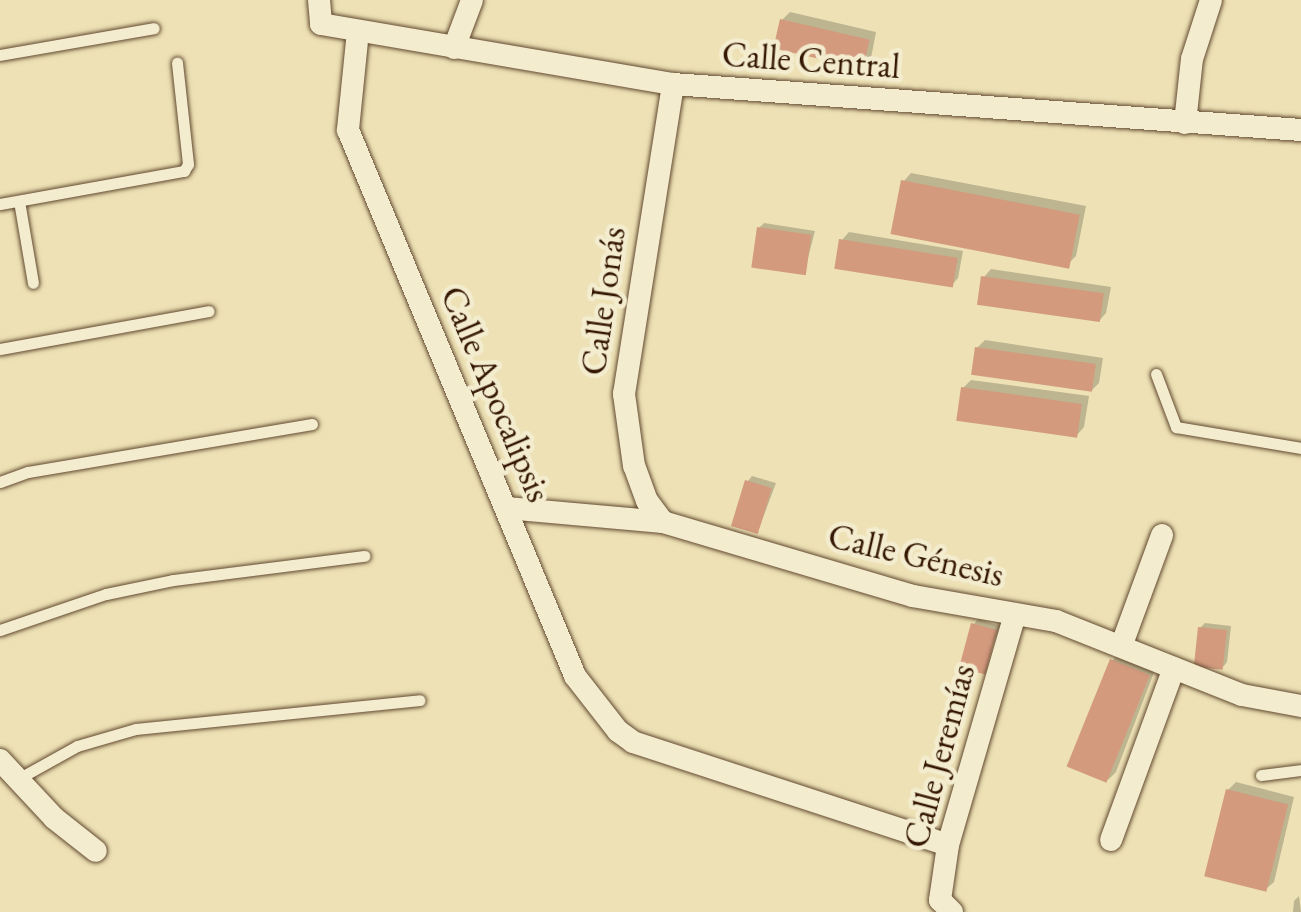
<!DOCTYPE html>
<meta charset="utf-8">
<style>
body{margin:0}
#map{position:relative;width:1301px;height:912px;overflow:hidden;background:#ede1b5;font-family:"EB Garamond",serif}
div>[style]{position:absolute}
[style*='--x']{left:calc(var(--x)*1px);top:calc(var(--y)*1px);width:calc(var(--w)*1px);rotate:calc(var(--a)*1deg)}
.shadow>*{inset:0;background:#0003}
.building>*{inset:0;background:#d39a7e;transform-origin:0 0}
.roads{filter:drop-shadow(0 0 2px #62492f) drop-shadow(0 0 2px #62492f)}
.service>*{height:11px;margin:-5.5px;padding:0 5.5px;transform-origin:5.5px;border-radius:5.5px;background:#f3eccf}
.minor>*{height:22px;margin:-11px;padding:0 11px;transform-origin:11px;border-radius:11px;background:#f3eccf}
span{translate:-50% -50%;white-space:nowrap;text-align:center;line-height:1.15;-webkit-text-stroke:9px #f3eccf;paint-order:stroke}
.street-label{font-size:35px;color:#341602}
</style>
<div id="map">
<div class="shadow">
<i style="clip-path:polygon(790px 12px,876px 32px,871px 58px,863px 66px,782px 20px)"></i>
<i style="clip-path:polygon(911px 173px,1086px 206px,1076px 256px,1068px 264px,904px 181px)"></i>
<i style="clip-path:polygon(764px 223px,815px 231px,804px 273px,759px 228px)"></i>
<i style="clip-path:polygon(849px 232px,963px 251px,958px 278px,951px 286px,842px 240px)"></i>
<i style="clip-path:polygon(991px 269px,1111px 287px,1106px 313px,1099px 321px,984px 277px)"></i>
<i style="clip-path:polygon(985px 340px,1103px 358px,1099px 383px,1092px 390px,977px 348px)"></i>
<i style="clip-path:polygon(971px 380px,1089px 396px,1084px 427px,1077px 435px,963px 388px)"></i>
<i style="clip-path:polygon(752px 476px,776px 483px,758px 531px,748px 481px)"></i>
<i style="clip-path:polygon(978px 619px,1000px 626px,983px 672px,974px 624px)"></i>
<i style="clip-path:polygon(1205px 623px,1231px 626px,1227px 662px,1223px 667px,1200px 628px)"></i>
<i style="clip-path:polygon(1120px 653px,1156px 667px,1116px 772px,1108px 780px,1112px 661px)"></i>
<i style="clip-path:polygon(1236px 782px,1294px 797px,1274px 882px,1266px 889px,1228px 790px)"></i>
<i style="clip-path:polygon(1299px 896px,1301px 912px,1293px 912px,1294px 901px)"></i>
</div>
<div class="building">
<i style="left:780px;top:19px;width:92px;height:30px;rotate:13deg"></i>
<i style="left:901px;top:180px;width:182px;height:55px;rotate:11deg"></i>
<i style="left:757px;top:227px;width:55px;height:41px;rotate:8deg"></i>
<i style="left:839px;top:239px;width:120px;height:30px;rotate:9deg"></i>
<i style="left:981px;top:276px;width:124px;height:29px;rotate:8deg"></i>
<i style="left:975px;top:347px;width:122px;height:28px;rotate:8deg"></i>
<i style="left:961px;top:387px;width:122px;height:34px;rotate:8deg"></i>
<i style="left:745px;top:480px;width:28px;height:48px;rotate:17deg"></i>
<i style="left:971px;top:623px;width:27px;height:46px;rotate:15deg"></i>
<i style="left:1198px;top:627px;width:29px;height:40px;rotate:6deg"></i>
<i style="left:1110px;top:659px;width:43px;height:116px;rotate:22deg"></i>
<i style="left:1226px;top:789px;width:64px;height:90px;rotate:14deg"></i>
</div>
<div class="roads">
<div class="service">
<i style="--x:0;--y:55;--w:156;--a:-9.9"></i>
<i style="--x:19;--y:201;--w:83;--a:80.3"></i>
<i style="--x:0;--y:204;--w:187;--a:-10.2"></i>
<i style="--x:184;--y:171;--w:8;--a:-60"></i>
<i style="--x:188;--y:164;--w:102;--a:-96.2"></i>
<i style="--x:0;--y:349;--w:212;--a:-10.3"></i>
<i style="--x:1156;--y:374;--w:57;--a:69.3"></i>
<i style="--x:1176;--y:427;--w:127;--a:9.5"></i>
<i style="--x:0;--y:482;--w:30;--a:-20"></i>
<i style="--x:28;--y:472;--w:288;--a:-9.6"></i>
<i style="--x:0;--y:630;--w:112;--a:-18.8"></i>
<i style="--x:106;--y:594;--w:68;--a:-11.8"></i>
<i style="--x:173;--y:580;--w:193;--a:-7.2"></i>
<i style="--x:1261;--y:775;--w:40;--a:-7.1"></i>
<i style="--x:16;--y:780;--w:70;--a:-29.1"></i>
<i style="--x:77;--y:746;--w:61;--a:-16.1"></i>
<i style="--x:136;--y:729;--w:285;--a:-5.8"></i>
</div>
<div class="minor">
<i style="--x:319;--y:0;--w:24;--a:85"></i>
<i style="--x:321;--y:24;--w:357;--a:9.7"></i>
<i style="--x:673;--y:84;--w:630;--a:4.19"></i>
<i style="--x:358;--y:31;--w:100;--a:95.8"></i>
<i style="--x:348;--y:130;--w:591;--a:67.42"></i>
<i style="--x:575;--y:676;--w:70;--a:52"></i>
<i style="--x:618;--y:731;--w:19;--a:36"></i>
<i style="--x:633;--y:742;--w:331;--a:18.1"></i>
<i style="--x:454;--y:48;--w:51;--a:-69.4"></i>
<i style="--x:1185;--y:123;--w:64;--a:-83.8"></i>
<i style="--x:1192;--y:59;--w:62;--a:-72.1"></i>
<i style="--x:506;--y:508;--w:158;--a:5.1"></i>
<i style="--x:663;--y:522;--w:261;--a:16.5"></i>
<i style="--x:913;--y:596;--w:145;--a:9.9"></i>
<i style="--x:1056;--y:621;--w:200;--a:21.7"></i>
<i style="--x:1242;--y:695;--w:60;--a:10.6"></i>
<i style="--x:663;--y:522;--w:26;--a:-127"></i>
<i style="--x:647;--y:501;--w:37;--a:-110"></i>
<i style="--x:634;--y:466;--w:73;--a:-97.9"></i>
<i style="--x:624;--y:394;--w:314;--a:-81"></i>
<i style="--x:1122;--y:644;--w:116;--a:-69.8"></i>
<i style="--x:0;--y:760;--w:79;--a:47"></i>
<i style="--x:54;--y:818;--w:53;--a:38.2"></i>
<i style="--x:1111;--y:840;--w:183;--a:-69.9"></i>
<i style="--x:952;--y:912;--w:17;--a:-135"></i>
<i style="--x:940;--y:900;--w:56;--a:-81.7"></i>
<i style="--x:948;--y:845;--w:240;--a:-73.8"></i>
</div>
</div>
<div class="street-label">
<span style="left:811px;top:60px;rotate:4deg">Calle Central</span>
<span style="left:603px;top:301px;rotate:-82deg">Calle Jonás</span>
<span style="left:496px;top:394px;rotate:67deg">Calle Apocalipsis</span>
<span style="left:916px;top:555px;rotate:13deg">Calle Génesis</span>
<span style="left:939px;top:756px;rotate:-75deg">Calle Jeremías</span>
</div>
</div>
